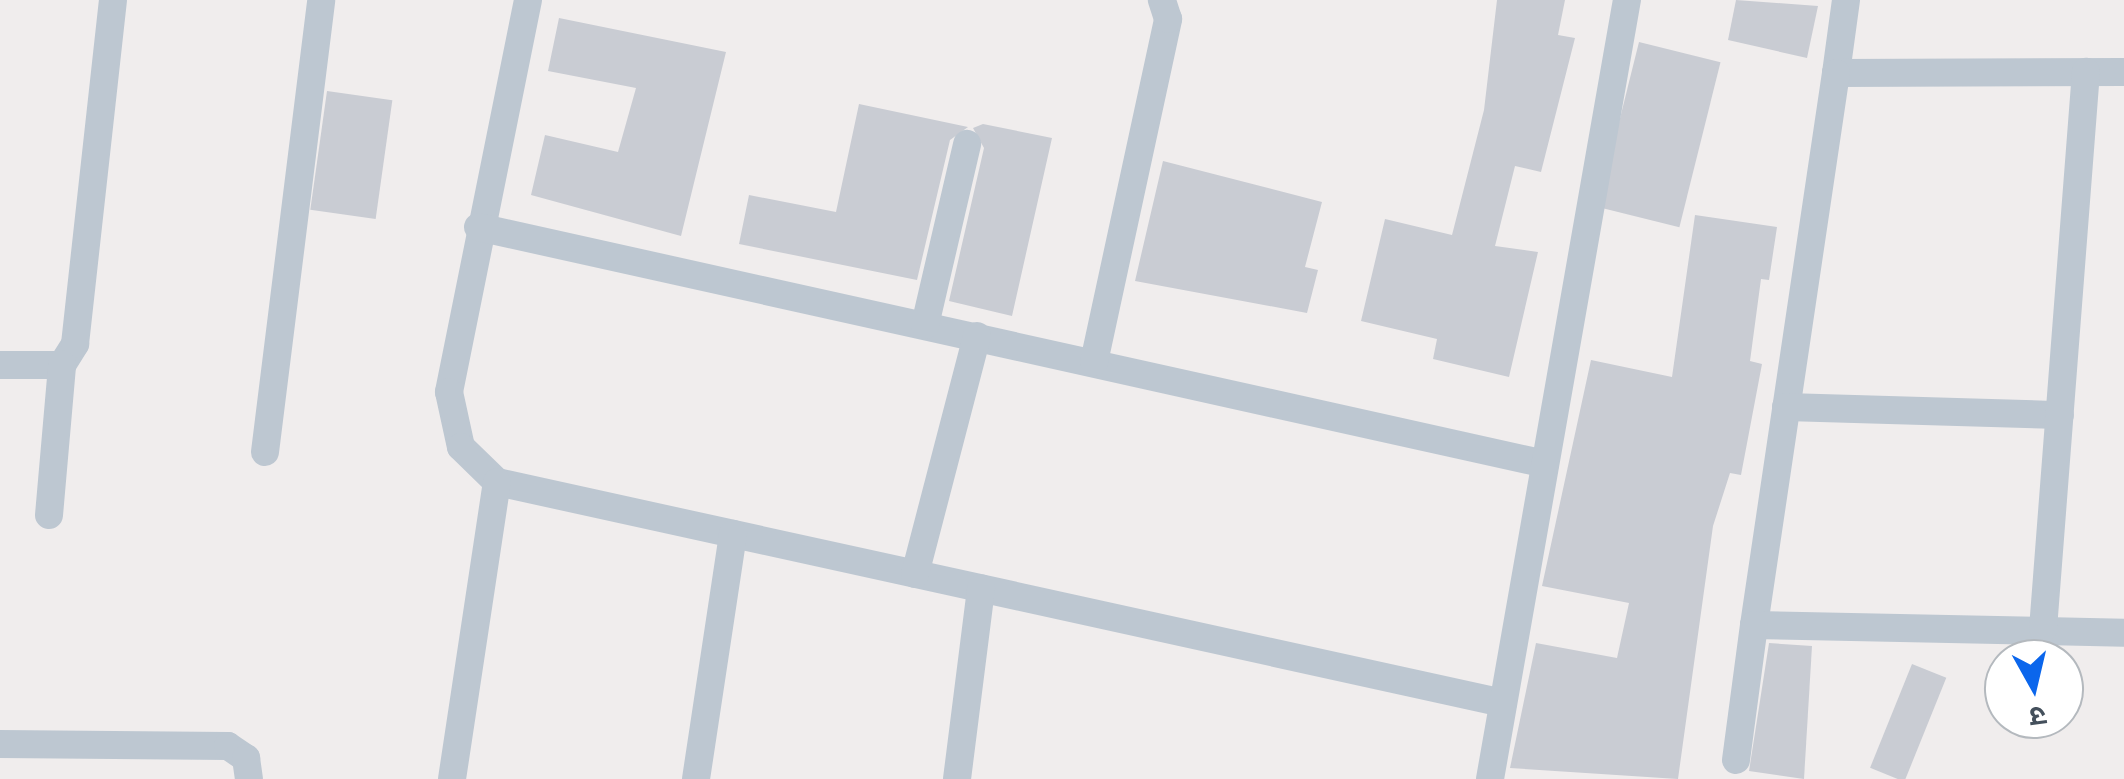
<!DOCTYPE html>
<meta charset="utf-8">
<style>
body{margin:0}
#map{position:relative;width:2124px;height:779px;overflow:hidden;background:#f0eded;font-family:Figtree,"Noto Sans Devanagari",sans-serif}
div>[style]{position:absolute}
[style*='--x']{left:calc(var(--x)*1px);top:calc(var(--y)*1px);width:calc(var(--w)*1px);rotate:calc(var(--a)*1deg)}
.building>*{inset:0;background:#c9ccd3;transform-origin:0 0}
.minor>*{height:28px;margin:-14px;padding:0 14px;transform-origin:14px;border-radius:14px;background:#bdc7d1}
span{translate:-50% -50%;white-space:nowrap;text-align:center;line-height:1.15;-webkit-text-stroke:10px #fff;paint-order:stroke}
.north{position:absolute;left:1984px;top:639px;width:100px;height:100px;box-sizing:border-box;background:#fff;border:2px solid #b4b9be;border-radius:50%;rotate:172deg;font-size:28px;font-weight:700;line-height:40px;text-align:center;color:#44505c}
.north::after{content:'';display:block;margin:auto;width:35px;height:45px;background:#0b66ec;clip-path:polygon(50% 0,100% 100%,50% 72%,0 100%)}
</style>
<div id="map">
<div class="building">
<i style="clip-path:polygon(1497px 0,1565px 0,1558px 35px,1575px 38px,1541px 172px,1515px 166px,1495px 246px,1538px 252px,1509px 377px,1433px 359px,1437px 339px,1361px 321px,1385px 219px,1452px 235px,1484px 110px)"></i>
<i style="clip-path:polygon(1736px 0,1818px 6px,1807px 58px,1728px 40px)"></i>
<i style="clip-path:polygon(559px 18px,726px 52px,681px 236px,531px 195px,545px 135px,618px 152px,636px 88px,548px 71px)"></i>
<i style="left:1639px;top:42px;width:84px;height:170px;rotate:14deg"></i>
<i style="left:327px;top:91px;width:66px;height:120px;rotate:8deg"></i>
<i style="clip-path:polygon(859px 104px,968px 127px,950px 140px,917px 280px,739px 244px,749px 195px,836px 212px)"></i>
<i style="clip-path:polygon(983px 124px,1052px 138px,1012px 316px,949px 301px,984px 148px,973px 128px)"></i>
<i style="clip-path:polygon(1163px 161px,1322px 202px,1305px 267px,1318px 270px,1307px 313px,1135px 281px)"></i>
<i style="clip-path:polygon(1695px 215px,1777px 227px,1769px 280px,1761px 279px,1750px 361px,1762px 364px,1741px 475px,1730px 473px,1713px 526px,1678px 779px,1510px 768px,1536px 643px,1617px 658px,1629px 603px,1542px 586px,1591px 360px,1672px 377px)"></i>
<i style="clip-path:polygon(1769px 643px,1812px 646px,1804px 779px,1749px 771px)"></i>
<i style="left:1912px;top:664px;width:37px;height:112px;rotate:22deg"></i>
</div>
<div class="minor">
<i style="--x:528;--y:0;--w:400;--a:101.4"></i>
<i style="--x:449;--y:392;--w:56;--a:77.7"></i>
<i style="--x:461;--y:447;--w:50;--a:44.2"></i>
<i style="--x:497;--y:482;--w:1030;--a:12.39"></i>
<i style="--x:1846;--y:0;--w:74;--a:97.8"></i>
<i style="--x:1836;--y:73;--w:288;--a:-0.2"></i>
<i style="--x:1836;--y:73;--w:558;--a:98.45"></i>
<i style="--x:1754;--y:625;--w:370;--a:1.2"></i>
<i style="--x:478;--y:227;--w:1093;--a:12.52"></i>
<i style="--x:925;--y:325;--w:186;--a:-76.9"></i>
<i style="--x:1094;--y:362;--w:351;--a:-77.8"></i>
<i style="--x:1168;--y:19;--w:20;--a:-108"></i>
<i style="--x:0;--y:365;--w:62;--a:0"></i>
<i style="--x:62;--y:365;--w:25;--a:-58"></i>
<i style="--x:75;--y:344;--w:346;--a:-83.7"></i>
<i style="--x:1786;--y:407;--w:274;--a:1.7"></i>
<i style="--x:265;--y:452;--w:455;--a:-82.9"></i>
<i style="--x:49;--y:515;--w:151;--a:-85"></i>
<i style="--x:915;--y:574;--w:246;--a:-75.4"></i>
<i style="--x:2043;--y:629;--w:559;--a:-85.59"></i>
<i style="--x:0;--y:744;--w:228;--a:0.5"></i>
<i style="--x:228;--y:746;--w:22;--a:34"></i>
<i style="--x:246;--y:758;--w:21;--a:82"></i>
<i style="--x:1736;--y:760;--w:136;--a:-82.4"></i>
<i style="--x:452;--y:779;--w:300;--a:-81.4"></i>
<i style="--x:696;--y:779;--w:248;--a:-81.4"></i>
<i style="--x:957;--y:779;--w:192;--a:-82.8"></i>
<i style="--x:1490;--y:779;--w:791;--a:-80.03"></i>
</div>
<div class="north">उ</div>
</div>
